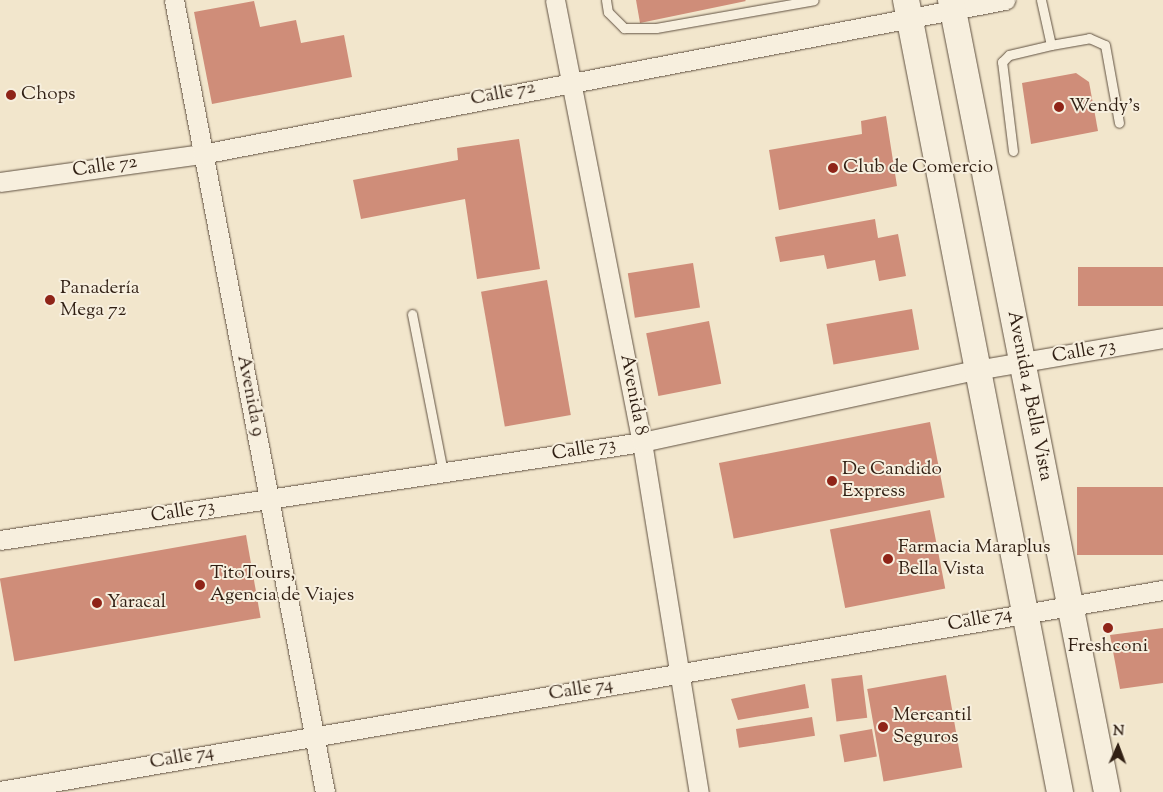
<!DOCTYPE html>
<meta charset="utf-8">
<style>
body{margin:0}
#map{position:relative;width:1163px;height:792px;overflow:hidden;background:#f2e6cc;font-family:"Sorts Mill Goudy",serif}
div>[style]{position:absolute}
[style*='--x']{left:calc(var(--x)*1px);top:calc(var(--y)*1px);width:calc(var(--w)*1px);rotate:calc(var(--a)*1deg)}
.building>*{inset:0;background:#cf8d79;transform-origin:0 0}
.roads{filter:drop-shadow(0 0 1px #605141) drop-shadow(0 0 1px #605141)}
.lane>*{height:9px;margin:-4.5px;padding:0 4.5px;transform-origin:4.5px;border-radius:4.5px;background:#f7efde}
.street>*{height:19px;margin:-9.5px;padding:0 9.5px;transform-origin:9.5px;border-radius:9.5px;background:#f7efde}
.secondary>*{height:26px;margin:-13px;padding:0 13px;transform-origin:13px;border-radius:13px;background:#f7efde}
.dots>*{width:14px;height:14px;translate:-50% -50%;box-sizing:border-box;border:2px solid #f7efde;border-radius:50%}
span{translate:-50% -50%;white-space:nowrap;text-align:center;line-height:1.15;-webkit-text-stroke:4px #f7efde;paint-order:stroke}
.street-label{font-size:19px;color:#301f13}
.poi-label{font-size:19px;color:#301f13}
.left{translate:0 -50%;text-align:left}
.north{position:absolute;left:1093px;top:722px;width:50px;height:50px;-webkit-text-stroke:4px #f7efde;paint-order:stroke;rotate:2deg;font-size:14px;font-weight:700;line-height:20px;text-align:center;color:#301f13}
.north::after{content:'';display:block;margin:auto;width:18px;height:22px;background:#301f13;clip-path:polygon(50% 0,100% 100%,50% 72%,0 100%)}
</style>
<div id="map">
<div class="building">
<i style="clip-path:polygon(636px 0,745px 0,746px 1px,640px 23px)"></i>
<i style="clip-path:polygon(254px 1px,260px 27px,296px 20px,301px 43px,344px 35px,352px 77px,212px 104px,194px 12px)"></i>
<i style="clip-path:polygon(1076px 73px,1089px 82px,1098px 131px,1031px 144px,1022px 83px)"></i>
<i style="clip-path:polygon(886px 116px,897px 186px,779px 210px,769px 150px,862px 134px,861px 121px)"></i>
<i style="clip-path:polygon(519px 139px,540px 269px,477px 279px,465px 199px,361px 219px,353px 180px,458px 160px,457px 148px)"></i>
<i style="clip-path:polygon(875px 219px,878px 238px,898px 234px,906px 276px,879px 281px,875px 260px,827px 269px,824px 255px,780px 262px,775px 237px)"></i>
<i style="left:693px;top:263px;width:45px;height:66px;rotate:81deg"></i>
<i style="left:1163px;top:267px;width:39px;height:85px;rotate:90deg"></i>
<i style="left:547px;top:280px;width:137px;height:67px;rotate:80deg"></i>
<i style="left:912px;top:309px;width:41px;height:87px;rotate:80deg"></i>
<i style="left:709px;top:321px;width:64px;height:64px;rotate:79deg"></i>
<i style="left:930px;top:422px;width:77px;height:215px;rotate:79deg"></i>
<i style="left:1163px;top:487px;width:68px;height:86px;rotate:90deg"></i>
<i style="left:930px;top:510px;width:80px;height:102px;rotate:79deg"></i>
<i style="left:246px;top:535px;width:84px;height:250px;rotate:80deg"></i>
<i style="clip-path:polygon(1163px 628px,1163px 683px,1120px 689px,1110px 635px)"></i>
<i style="left:862px;top:675px;width:43px;height:31px;rotate:83deg"></i>
<i style="left:946px;top:675px;width:94px;height:80px;rotate:80deg"></i>
<i style="clip-path:polygon(805px 684px,809px 708px,738px 720px,731px 699px)"></i>
<i style="left:812px;top:717px;width:19px;height:77px;rotate:81deg"></i>
<i style="left:872px;top:729px;width:28px;height:33px;rotate:80deg"></i>
</div>
<div class="roads">
<div class="lane">
<i style="--x:606;--y:0;--w:12;--a:81"></i>
<i style="--x:608;--y:12;--w:23;--a:45"></i>
<i style="--x:624;--y:28;--w:32;--a:0"></i>
<i style="--x:656;--y:28;--w:160;--a:-10"></i>
<i style="--x:1041;--y:0;--w:46;--a:77.5"></i>
<i style="--x:1051;--y:45;--w:39;--a:-10"></i>
<i style="--x:1089;--y:38;--w:17;--a:24"></i>
<i style="--x:1105;--y:45;--w:79;--a:79.8"></i>
<i style="--x:1013;--y:151;--w:90;--a:-97"></i>
<i style="--x:1002;--y:62;--w:10;--a:-45"></i>
<i style="--x:1009;--y:55;--w:43;--a:-13.4"></i>
<i style="--x:412;--y:314;--w:161;--a:78.9"></i>
</div>
<div class="street">
<i style="--x:174;--y:0;--w:806;--a:79.21"></i>
<i style="--x:555;--y:0;--w:450;--a:78.9"></i>
<i style="--x:642;--y:442;--w:355;--a:80.8"></i>
<i style="--x:0;--y:182;--w:204;--a:-7.9"></i>
<i style="--x:202;--y:154;--w:818;--a:-10.86"></i>
<i style="--x:0;--y:540;--w:649;--a:-8.68"></i>
<i style="--x:642;--y:442;--w:342;--a:-12.2"></i>
<i style="--x:976;--y:370;--w:190;--a:-9.7"></i>
<i style="--x:0;--y:791;--w:1180;--a:-9.81"></i>
</div>
<div class="secondary">
<i style="--x:906;--y:0;--w:807;--a:79"></i>
<i style="--x:951;--y:0;--w:807;--a:78.86"></i>
</div>
</div>
<div class="dots">
<i style="left:11px;top:95px;background:#8f2418"></i>
<i style="left:1059px;top:107px;background:#8f2418"></i>
<i style="left:833px;top:168px;background:#8f2418"></i>
<i style="left:50px;top:300px;background:#8f2418"></i>
<i style="left:832px;top:481px;background:#8f2418"></i>
<i style="left:888px;top:559px;background:#8f2418"></i>
<i style="left:200px;top:585px;background:#8f2418"></i>
<i style="left:97px;top:603px;background:#8f2418"></i>
<i style="left:1108px;top:628px;background:#8f2418"></i>
<i style="left:883px;top:727px;background:#8f2418"></i>
</div>
<div class="street-label">
<span style="left:503px;top:94px;rotate:-11deg">Calle 72</span>
<span style="left:105px;top:167px;rotate:-8deg">Calle 72</span>
<span style="left:1084px;top:352px;rotate:-10deg">Calle 73</span>
<span style="left:633px;top:395px;rotate:79deg">Avenida 8</span>
<span style="left:250px;top:396px;rotate:79deg">Avenida 9</span>
<span style="left:1029px;top:396px;rotate:79deg">Avenida 4 Bella Vista</span>
<span style="left:584px;top:450px;rotate:-9deg">Calle 73</span>
<span style="left:183px;top:512px;rotate:-9deg">Calle 73</span>
<span style="left:980px;top:620px;rotate:-10deg">Calle 74</span>
<span style="left:581px;top:690px;rotate:-9deg">Calle 74</span>
<span style="left:182px;top:758px;rotate:-10deg">Calle 74</span>
</div>
<div class="poi-label">
<span class="left" style="left:21px;top:95px">Chops</span>
<span class="left" style="left:1069px;top:107px">Wendy's</span>
<span class="left" style="left:843px;top:168px">Club de Comercio</span>
<span class="left" style="left:60px;top:300px">Panadería<br>Mega 72</span>
<span class="left" style="left:842px;top:481px">De Candido<br>Express</span>
<span class="left" style="left:898px;top:559px">Farmacia Maraplus<br>Bella Vista</span>
<span class="left" style="left:210px;top:585px">TitoTours,<br>Agencia de Viajes</span>
<span class="left" style="left:107px;top:603px">Yaracal</span>
<span style="left:1108px;top:647px">Freshconi</span>
<span class="left" style="left:893px;top:727px">Mercantil<br>Seguros</span>
</div>
<div class="north">N</div>
</div>
